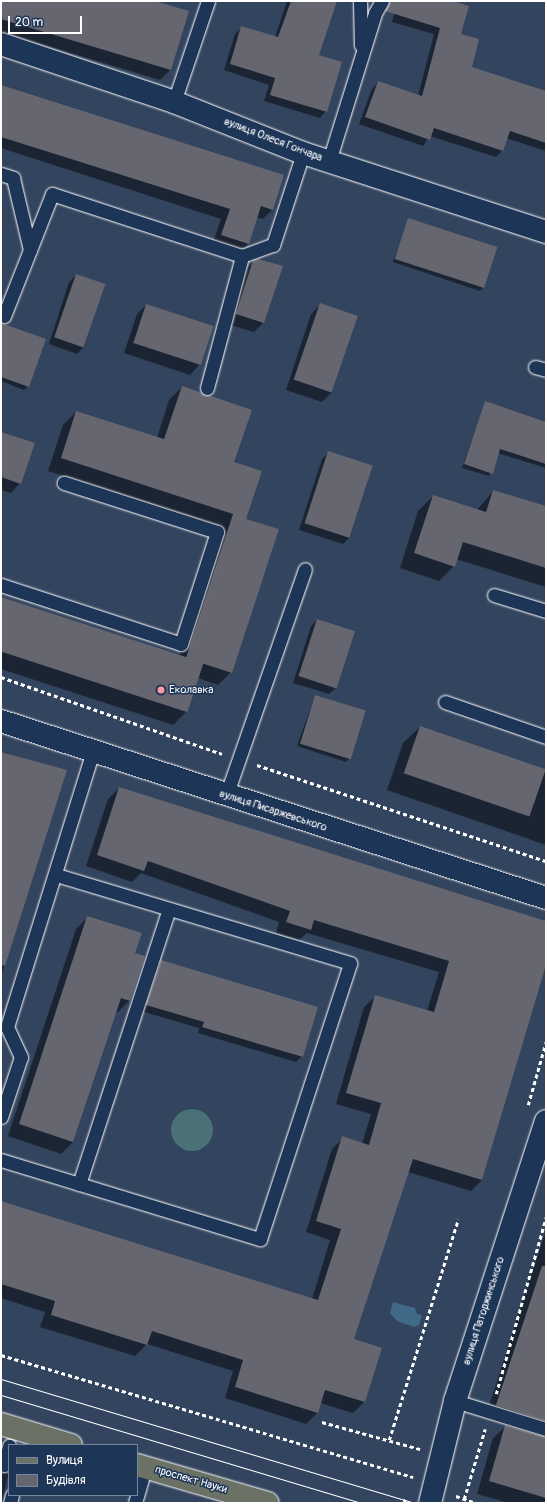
<!DOCTYPE html>
<meta charset="utf-8">
<style>
body{margin:0}
#map{position:relative;width:547px;height:1504px;overflow:hidden;background:#33445e;font-family:Pangolin,sans-serif}
div>[style]{position:absolute}
[style*='--x']{left:calc(var(--x)*1px);top:calc(var(--y)*1px);width:calc(var(--w)*1px);rotate:calc(var(--a)*1deg)}
.green>*{inset:0;background:#4a7175}
.round{border-radius:50%}
.water>*{inset:0;background:#406a88}
.shadow>*{inset:0;background:#0007}
.building>*{inset:0;background:#666670;transform-origin:0 0}
.path>*{height:2.5px;margin-top:-1.25px;transform-origin:0;background:repeating-linear-gradient(90deg,#fff 0 4px,transparent 0 7px)}
.roads{filter:drop-shadow(0 0 1px #fff) drop-shadow(0 0 1px #fff)}
.lane>*{height:13px;margin:-6.5px;padding:0 6.5px;transform-origin:6.5px;border-radius:6.5px;background:#1d3557}
.street>*{height:22px;margin:-11px;padding:0 11px;transform-origin:11px;border-radius:11px;background:#1d3557}
.secondary>*{height:22px;margin:-11px;padding:0 11px;transform-origin:11px;border-radius:11px;background:#1d3557}
.primary>*{height:22px;margin:-11px;padding:0 11px;transform-origin:11px;border-radius:11px;background:#6b7165}
.tram>*{height:1px;margin:-0.5px;padding:0 0.5px;transform-origin:0.5px;border-radius:0.5px;background:#fff}
.dots>*{width:11px;height:11px;translate:-50% -50%;box-sizing:border-box;border:2px solid #1d3557;border-radius:50%}
span{translate:-50% -50%;white-space:nowrap;text-align:center;line-height:1.15;-webkit-text-stroke:3px #1d3557;paint-order:stroke}
.street-label{font-size:11px;color:#fff}
.poi-label{font-size:11px;color:#fff}
.left{translate:0 -50%;text-align:left}
.frame{position:absolute;inset:0;border:2px solid #fff;pointer-events:none}
.legend{position:absolute;left:8px;top:1444px;width:130px;height:52px;box-sizing:border-box;background:#1d3557;border:1px solid #77869a;margin:0;padding:5px 7px;list-style:none;font-size:12px;color:#fff}
.legend li{display:flex;align-items:center;gap:8px;height:20px}
.legend b{width:20px;border:1px solid #77869a}
.scale{position:absolute;left:8px;top:16px;width:74px;height:18px;box-sizing:border-box;border:2px solid #fff;border-top:0;padding-left:5px;font-size:12px;line-height:14px;white-space:nowrap;color:#fff;-webkit-text-stroke:3px #1d3557;paint-order:stroke}
</style>
<div id="map">
<div class="green">
<i class="round" style="left:171px;top:1109px;width:42px;height:42px"></i>
</div>
<div class="water">
<i style="clip-path:polygon(393px 1302px,415px 1308px,417px 1314px,422px 1315px,419px 1325px,414px 1327px,397px 1321px,390px 1313px)"></i>
</div>
<div class="shadow">
<i style="clip-path:polygon(1px 1px,152px 1px,170px 70px,160px 80px,1px 32px)"></i>
<i style="clip-path:polygon(287px 1px,336px 1px,317px 56px,326px 111px,320px 118px,264px 101px,269px 85px,224px 70px,235px 34px,242px 27px,275px 37px)"></i>
<i style="clip-path:polygon(398px 1px,449px 1px,471px 67px,546px 92px,546px 151px,506px 138px,503px 150px,496px 157px,430px 136px,423px 146px,359px 124px,372px 89px,378px 82px,418px 96px,434px 34px,392px 22px)"></i>
<i style="clip-path:polygon(1px 85px,272px 210px,263px 219px,256px 217px,248px 244px,238px 253px,212px 245px,221px 219px,1px 148px)"></i>
<i style="clip-path:polygon(409px 219px,483px 288px,480px 291px,393px 262px)"></i>
<i style="clip-path:polygon(254px 261px,263px 323px,254px 332px,227px 324px,244px 271px)"></i>
<i style="clip-path:polygon(76px 275px,104px 285px,84px 347px,77px 354px,49px 344px,69px 282px)"></i>
<i style="clip-path:polygon(146px 305px,199px 365px,190px 375px,124px 353px,137px 314px)"></i>
<i style="clip-path:polygon(320px 305px,332px 392px,322px 402px,286px 390px,311px 314px)"></i>
<i style="clip-path:polygon(1px 324px,28px 386px,24px 390px,1px 381px)"></i>
<i style="clip-path:polygon(182px 387px,233px 463px,245px 519px,231px 672px,218px 685px,198px 678px,188px 710px,173px 725px,1px 669px,1px 598px,179px 656px,220px 527px,48px 471px,63px 425px,76px 412px,157px 438px,169px 400px)"></i>
<i style="clip-path:polygon(485px 403px,546px 423px,546px 468px,498px 453px,489px 476px,462px 468px)"></i>
<i style="clip-path:polygon(1px 433px,20px 483px,11px 493px,1px 490px)"></i>
<i style="clip-path:polygon(328px 453px,349px 538px,343px 544px,299px 530px,322px 459px)"></i>
<i style="clip-path:polygon(493px 491px,546px 507px,546px 587px,456px 559px,454px 566px,439px 581px,400px 568px,418px 511px,433px 496px,477px 510px)"></i>
<i style="clip-path:polygon(317px 620px,336px 688px,329px 694px,293px 683px,311px 626px)"></i>
<i style="clip-path:polygon(315px 696px,349px 759px,346px 762px,297px 746px)"></i>
<i style="clip-path:polygon(420px 727px,546px 771px,546px 845px,387px 790px,403px 743px)"></i>
<i style="clip-path:polygon(1px 752px,66px 771px,1px 976px)"></i>
<i style="clip-path:polygon(119px 788px,546px 921px,546px 961px,482px 1180px,471px 1191px,408px 1172px,353px 1340px,364px 1402px,353px 1413px,320px 1403px,317px 1413px,306px 1424px,225px 1398px,233px 1371px,147px 1344px,135px 1356px,40px 1327px,45px 1312px,1px 1298px,1px 1202px,312px 1299px,330px 1240px,306px 1232px,332px 1149px,343px 1138px,362px 1144px,371px 1114px,336px 1104px,364px 1007px,376px 996px,427px 1011px,439px 972px,307px 933px,299px 940px,276px 933px,279px 922px,141px 873px,132px 882px,86px 866px,108px 799px)"></i>
<i style="clip-path:polygon(88px 917px,134px 954px,130px 1000px,118px 1012px,115px 1012px,73px 1142px,61px 1154px,8px 1136px,76px 929px)"></i>
<i style="clip-path:polygon(161px 962px,302px 1056px,296px 1062px,198px 1033px,199px 1028px,141px 1011px,155px 967px)"></i>
<i style="clip-path:polygon(546px 1230px,546px 1503px,509px 1503px,477px 1494px,493px 1438px,507px 1425px,485px 1418px)"></i>
<i style="clip-path:polygon(9px 1471px,2px 1503px,1px 1503px,1px 1473px)"></i>
</div>
<div class="building">
<i style="clip-path:polygon(1px 1px,155px 1px,189px 11px,171px 70px,1px 19px)"></i>
<i style="clip-path:polygon(291px 1px,337px 1px,319px 55px,342px 62px,327px 112px,270px 95px,275px 78px,230px 64px,241px 26px,278px 37px)"></i>
<i style="clip-path:polygon(390px 1px,453px 1px,469px 6px,461px 34px,479px 39px,472px 67px,546px 91px,546px 143px,510px 131px,503px 151px,434px 128px,430px 140px,365px 117px,378px 81px,422px 96px,440px 28px,385px 11px)"></i>
<i style="clip-path:polygon(1px 85px,284px 175px,273px 210px,261px 206px,249px 244px,221px 235px,230px 209px,1px 137px)"></i>
<i style="left:408px;top:218px;width:94px;height:43px;rotate:18deg"></i>
<i style="clip-path:polygon(258px 259px,283px 266px,264px 323px,236px 314px,253px 260px)"></i>
<i style="left:76px;top:274px;width:31px;height:67px;rotate:19deg"></i>
<i style="left:320px;top:303px;width:40px;height:81px;rotate:19deg"></i>
<i style="left:146px;top:304px;width:71px;height:41px;rotate:18deg"></i>
<i style="clip-path:polygon(1px 323px,46px 339px,29px 387px,1px 377px)"></i>
<i style="clip-path:polygon(182px 386px,252px 410px,234px 462px,262px 471px,246px 519px,279px 529px,232px 673px,186px 658px,233px 514px,61px 458px,76px 411px,164px 439px)"></i>
<i style="clip-path:polygon(485px 401px,546px 422px,546px 464px,500px 449px,493px 474px,464px 464px)"></i>
<i style="clip-path:polygon(1px 432px,35px 443px,21px 484px,1px 477px)"></i>
<i style="left:328px;top:451px;width:47px;height:76px;rotate:18deg"></i>
<i style="clip-path:polygon(493px 490px,546px 506px,546px 568px,463px 542px,455px 567px,414px 553px,433px 495px,486px 512px)"></i>
<i style="left:1px;top:597px;width:213px;height:52px;rotate:18deg"></i>
<i style="left:317px;top:619px;width:40px;height:60px;rotate:18deg"></i>
<i style="left:315px;top:695px;width:53px;height:51px;rotate:17deg"></i>
<i style="left:420px;top:726px;width:133px;height:50px;rotate:19deg"></i>
<i style="clip-path:polygon(1px 752px,67px 770px,5px 966px,1px 965px)"></i>
<i style="clip-path:polygon(119px 787px,546px 921px,546px 965px,482px 1180px,413px 1159px,354px 1339px,382px 1348px,365px 1402px,325px 1390px,318px 1413px,235px 1387px,243px 1360px,152px 1331px,147px 1345px,51px 1315px,55px 1301px,1px 1284px,1px 1201px,318px 1300px,341px 1229px,316px 1221px,342px 1136px,369px 1145px,381px 1103px,346px 1093px,375px 995px,434px 1012px,449px 961px,314px 920px,311px 930px,286px 922px,290px 911px,148px 861px,144px 871px,97px 855px)"></i>
<i style="clip-path:polygon(87px 916px,142px 933px,135px 953px,145px 956px,130px 1001px,121px 998px,73px 1142px,19px 1124px)"></i>
<i style="clip-path:polygon(161px 960px,318px 1007px,303px 1057px,202px 1027px,204px 1022px,146px 1005px)"></i>
<i style="clip-path:polygon(542px 1266px,546px 1266px,546px 1421px,496px 1405px)"></i>
<i style="clip-path:polygon(505px 1425px,546px 1437px,546px 1498px,489px 1481px)"></i>
</div>
<div class="path">
<i style="--x:1;--y:677;--w:234;--a:19.2"></i>
<i style="--x:257;--y:765;--w:305;--a:18.4"></i>
<i style="--x:528;--y:1105;--w:66;--a:-74.1"></i>
<i style="--x:1;--y:1355;--w:430;--a:16.5"></i>
<i style="--x:496;--y:1394;--w:184;--a:-74.2"></i>
<i style="--x:322;--y:1422;--w:102;--a:15.4"></i>
<i style="--x:389;--y:1440;--w:231;--a:-72.6"></i>
<i style="--x:456;--y:1496;--w:21;--a:19"></i>
<i style="--x:464;--y:1499;--w:73;--a:-73.3"></i>
<i style="--x:404;--y:1503;--w:6;--a:-72"></i>
</div>
<div class="roads">
<div class="lane">
<i style="--x:360;--y:1;--w:44;--a:88.7"></i>
<i style="--x:174;--y:102;--w:107;--a:-71.4"></i>
<i style="--x:329;--y:161;--w:155;--a:-72.7"></i>
<i style="--x:375;--y:13;--w:14;--a:-60"></i>
<i style="--x:1;--y:174;--w:13;--a:18"></i>
<i style="--x:13;--y:178;--w:74;--a:76.7"></i>
<i style="--x:4;--y:316;--w:131;--a:-68.5"></i>
<i style="--x:52;--y:194;--w:200;--a:18.1"></i>
<i style="--x:535;--y:367;--w:11;--a:15"></i>
<i style="--x:207;--y:388;--w:137;--a:-75.1"></i>
<i style="--x:242;--y:256;--w:33;--a:-20"></i>
<i style="--x:273;--y:245;--w:97;--a:-71.9"></i>
<i style="--x:1;--y:585;--w:189;--a:18.1"></i>
<i style="--x:181;--y:644;--w:118;--a:-72.2"></i>
<i style="--x:217;--y:532;--w:161;--a:-162.2"></i>
<i style="--x:494;--y:595;--w:54;--a:17.1"></i>
<i style="--x:445;--y:702;--w:107;--a:19.1"></i>
<i style="--x:226;--y:796;--w:240;--a:-70.8"></i>
<i style="--x:1;--y:1117;--w:63;--a:-71.6"></i>
<i style="--x:21;--y:1057;--w:33;--a:-115"></i>
<i style="--x:7;--y:1027;--w:289;--a:-72.7"></i>
<i style="--x:1;--y:1160;--w:271;--a:17"></i>
<i style="--x:260;--y:1239;--w:290;--a:-71.9"></i>
<i style="--x:350;--y:963;--w:307;--a:-163.3"></i>
<i style="--x:79;--y:1184;--w:289;--a:-71.9"></i>
<i style="--x:455;--y:1401;--w:95;--a:17.1"></i>
<i style="--x:4;--y:1465;--w:20;--a:-75"></i>
<i style="--x:10;--y:1503;--w:8;--a:-76"></i>
<i style="--x:135;--y:1503;--w:37;--a:-74"></i>
</div>
<div class="street">
<i style="--x:1;--y:721;--w:573;--a:17.99"></i>
</div>
<div class="secondary">
<i style="--x:1;--y:44;--w:182;--a:18.5"></i>
<i style="--x:174;--y:102;--w:139;--a:21.6"></i>
<i style="--x:303;--y:153;--w:256;--a:18"></i>
<i style="--x:430;--y:1503;--w:105;--a:-76.2"></i>
<i style="--x:455;--y:1401;--w:294;--a:-72"></i>
</div>
<div class="primary">
<i style="--x:1;--y:1424;--w:73;--a:16.7"></i>
<i style="--x:137;--y:1465;--w:136;--a:16.2"></i>
</div>
</div>
<div class="tram">
<i style="--x:1;--y:1379;--w:431;--a:16.7"></i>
<i style="--x:1;--y:1395;--w:377;--a:16.7"></i>
</div>
<div class="dots">
<i style="left:161px;top:690px;background:#ff9aa2"></i>
</div>
<div class="street-label">
<span style="left:273px;top:140px;rotate:21deg">вулиця Олеся Гончара</span>
<span style="left:273px;top:811px;rotate:18deg">вулиця Писаржевського</span>
<span style="left:484px;top:1311px;rotate:-72deg">вулиця Паторжинського</span>
<span style="left:191px;top:1480px;rotate:16deg">проспект Науки</span>
</div>
<div class="poi-label">
<span class="left" style="left:169px;top:690px">Еколавка</span>
</div>
<div class="frame"></div>
<ul class="legend">
<li><b style="height:5px;background:#6b7165"></b>Вулиця</li>
<li><b style="height:11px;background:#666670"></b>Будівля</li>
</ul>
<div class="scale">20 m</div>
</div>
